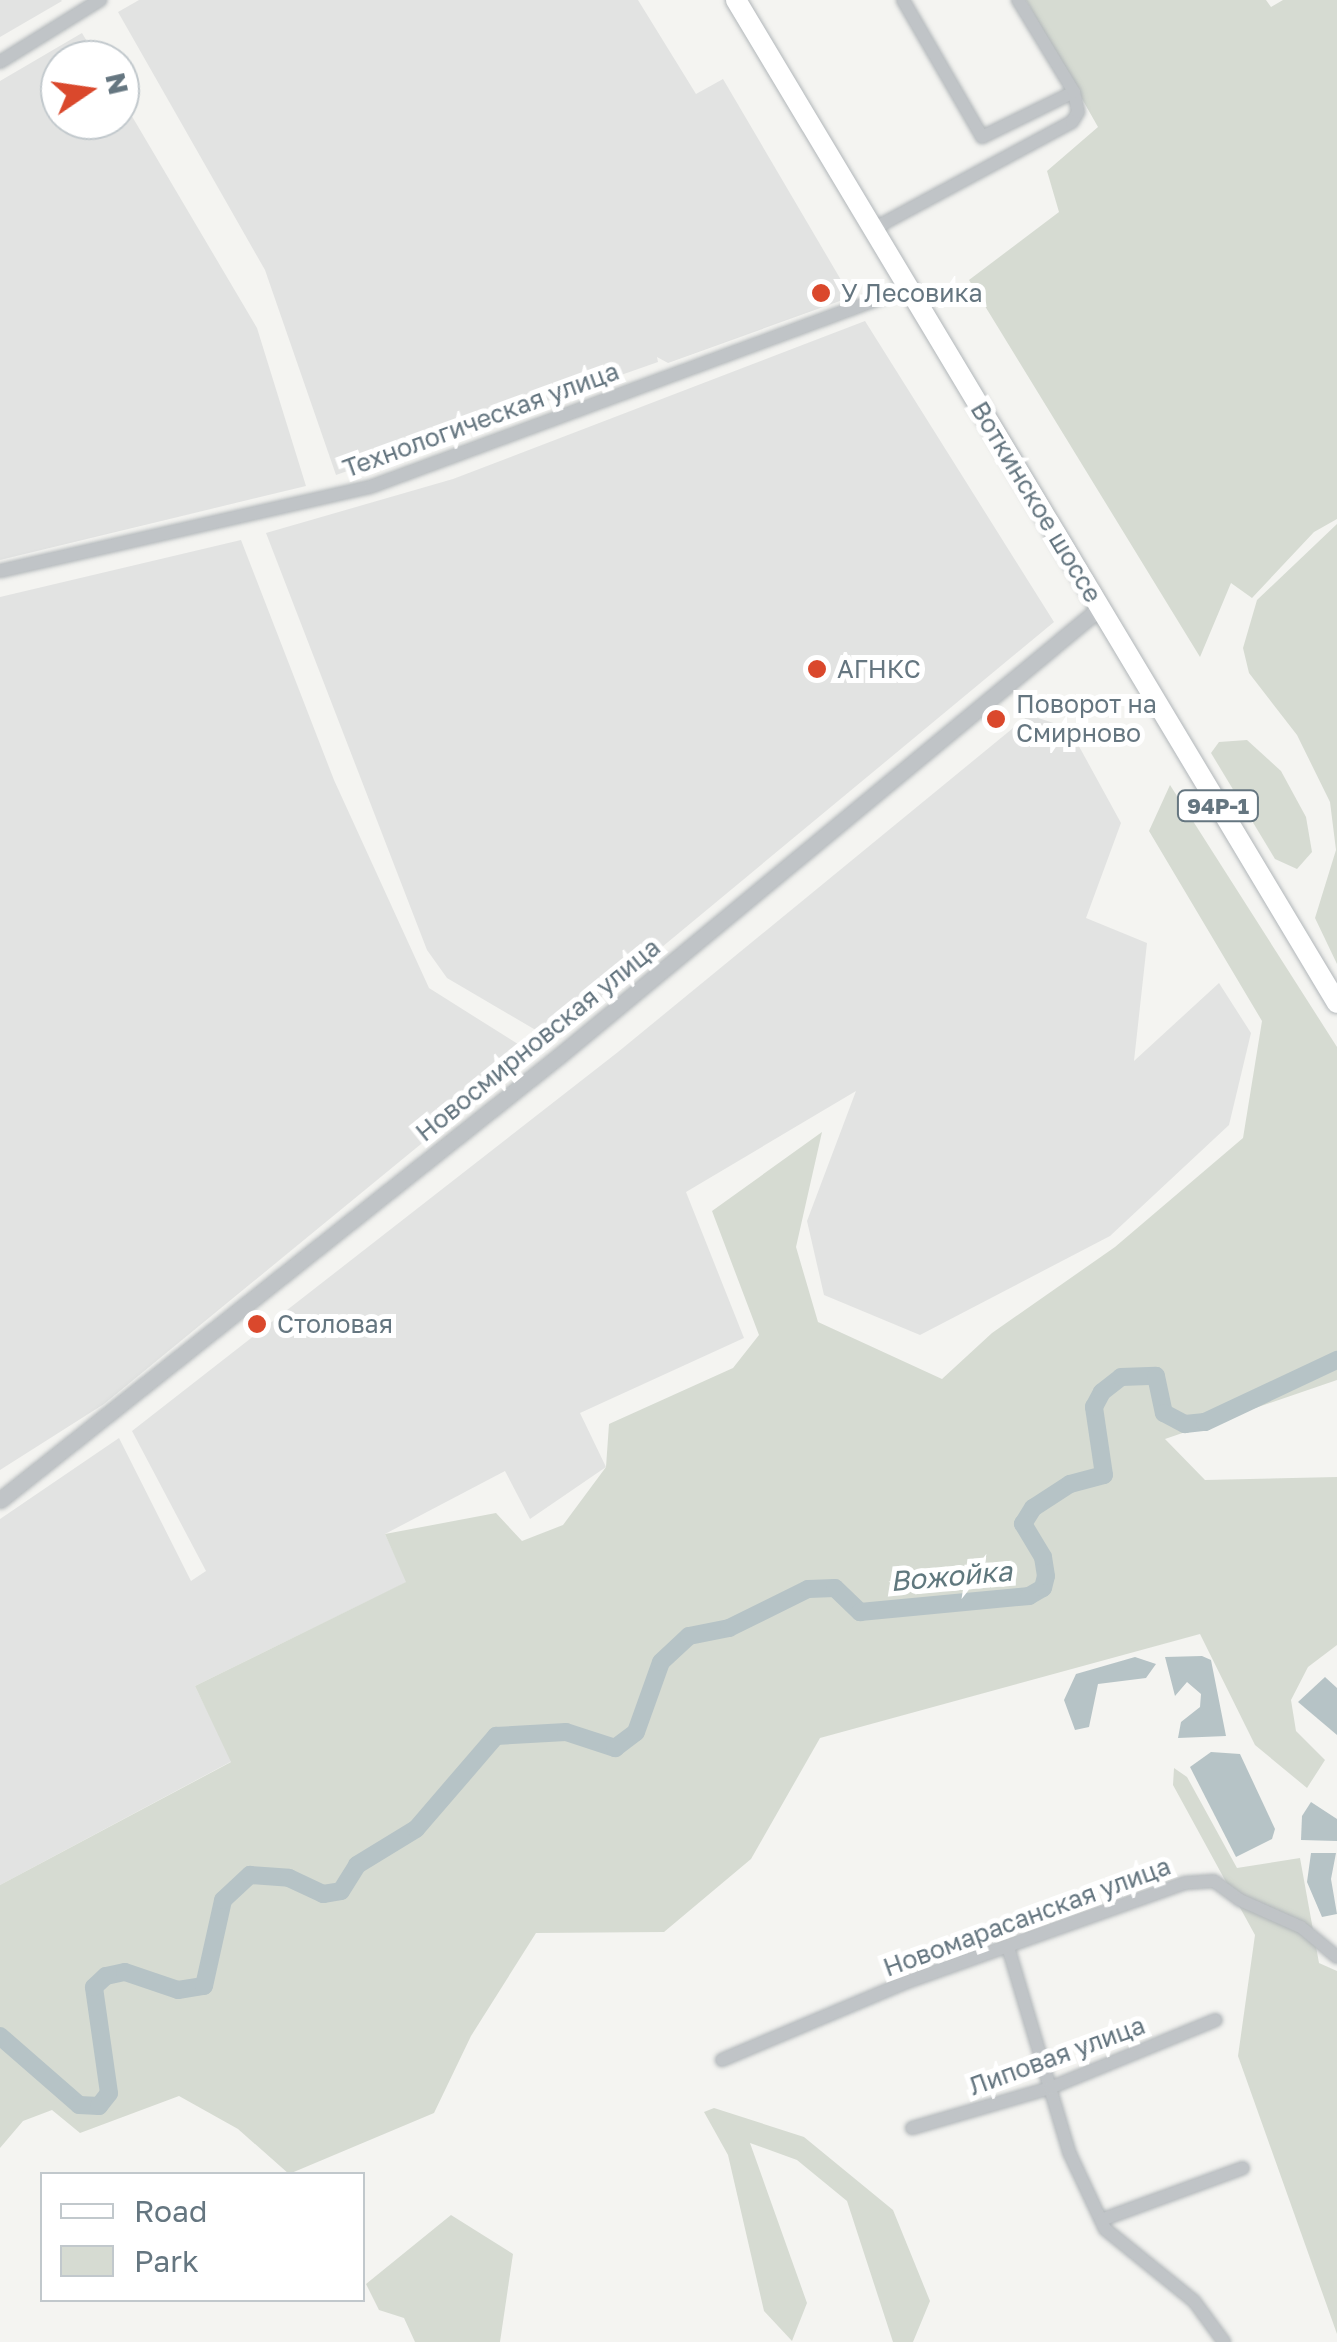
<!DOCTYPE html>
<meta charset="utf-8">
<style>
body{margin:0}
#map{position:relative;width:1337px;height:2342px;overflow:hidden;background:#f4f4f1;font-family:"Golos Text",sans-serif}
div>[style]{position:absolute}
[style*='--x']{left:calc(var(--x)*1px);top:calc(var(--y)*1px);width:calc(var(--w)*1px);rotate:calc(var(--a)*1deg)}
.built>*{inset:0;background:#e2e3e2}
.green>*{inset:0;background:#d6dbd2}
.water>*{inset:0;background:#b6c3c6}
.river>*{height:18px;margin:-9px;padding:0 9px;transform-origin:9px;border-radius:9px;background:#b6c3c6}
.roads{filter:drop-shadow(0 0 2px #b1b6b9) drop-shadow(0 0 2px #b1b6b9)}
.minor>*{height:12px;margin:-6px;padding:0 6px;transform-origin:6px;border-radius:6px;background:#c0c4c7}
.tertiary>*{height:15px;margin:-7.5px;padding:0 7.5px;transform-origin:7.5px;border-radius:7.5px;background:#c0c4c7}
.primary>*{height:20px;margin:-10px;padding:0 10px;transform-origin:10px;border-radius:10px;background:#fff}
.dots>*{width:28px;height:28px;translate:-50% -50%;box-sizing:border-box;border:5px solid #fff;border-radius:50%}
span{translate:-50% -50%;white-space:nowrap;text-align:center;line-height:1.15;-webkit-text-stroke:10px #fff;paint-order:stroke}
.shield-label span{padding:2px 8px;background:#fff;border:2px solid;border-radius:8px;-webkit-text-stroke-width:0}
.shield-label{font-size:22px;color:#657680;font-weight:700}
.poi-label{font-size:25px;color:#657680}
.left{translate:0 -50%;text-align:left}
.street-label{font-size:25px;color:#657680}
.water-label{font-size:28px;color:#60787e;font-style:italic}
.legend{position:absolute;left:40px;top:2172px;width:325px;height:130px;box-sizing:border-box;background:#fff;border:2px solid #c1c8cc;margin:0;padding:12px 18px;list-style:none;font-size:30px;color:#657680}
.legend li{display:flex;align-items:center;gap:20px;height:50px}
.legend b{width:50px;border:2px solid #c1c8cc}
.north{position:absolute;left:40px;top:40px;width:100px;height:100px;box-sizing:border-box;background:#fff;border:2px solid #c1c8cc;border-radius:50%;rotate:77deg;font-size:28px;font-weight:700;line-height:40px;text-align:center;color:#657680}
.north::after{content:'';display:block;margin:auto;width:35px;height:45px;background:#da482c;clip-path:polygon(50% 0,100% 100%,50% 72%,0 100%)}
</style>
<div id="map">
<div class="built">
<i style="clip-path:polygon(0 0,61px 0,62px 1px,0 37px)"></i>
<i style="clip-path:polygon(139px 0,638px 0,696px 94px,723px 79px,851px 297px,668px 363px,657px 357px,658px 362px,336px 475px,265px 270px,118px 12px)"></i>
<i style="clip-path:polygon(82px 33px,98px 60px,60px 60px,60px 120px,120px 120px,120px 96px,257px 328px,306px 486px,0 560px,0 81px)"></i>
<i style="clip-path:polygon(865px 321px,1054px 622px,551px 1039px,447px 978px,427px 950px,266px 533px,453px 479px)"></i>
<i style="clip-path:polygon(241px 540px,334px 780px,429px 988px,532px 1053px,104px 1404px,0 1470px,0 597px)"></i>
<i style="clip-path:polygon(1029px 715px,1069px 728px,1121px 823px,1086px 918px,1147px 943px,1134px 1061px,1219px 983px,1251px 1033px,1229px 1125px,1110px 1236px,920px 1335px,824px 1295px,807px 1221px,856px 1091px,686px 1192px,744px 1338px,580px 1413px,606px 1467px,530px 1519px,505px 1471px,385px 1534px,407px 1582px,195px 1686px,232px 1761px,0 1885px,0 1519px,119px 1438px,191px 1581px,206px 1571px,132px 1431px,618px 1052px)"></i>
</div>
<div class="green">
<i style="clip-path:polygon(1026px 0,1266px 0,1271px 7px,1283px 0,1337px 0,1337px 519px,1314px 532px,1252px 598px,1231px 583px,1200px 657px,969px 280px,1059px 212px,1047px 171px,1098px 127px)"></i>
<i style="clip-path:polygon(1337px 524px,1337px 964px,1315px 918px,1336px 850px,1330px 802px,1297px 735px,1249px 673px,1243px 648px,1257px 600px)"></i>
<i style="clip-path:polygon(1247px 740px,1281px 771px,1306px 817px,1312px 852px,1297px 869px,1275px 859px,1211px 753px,1219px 742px)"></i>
<i style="clip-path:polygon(1170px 785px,1337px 1047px,1337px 1380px,1165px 1439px,1205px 1480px,1337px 1477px,1337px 1645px,1308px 1667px,1291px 1700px,1296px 1731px,1325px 1760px,1307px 1788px,1255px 1745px,1200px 1634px,820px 1738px,751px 1859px,664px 1932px,536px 1933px,471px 2036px,434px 2113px,289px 2174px,238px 2129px,179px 2096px,80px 2133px,52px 2110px,23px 2121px,0 2148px,0 1885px,231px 1762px,195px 1686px,406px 1582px,385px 1534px,496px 1513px,522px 1541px,563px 1525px,606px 1467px,609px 1424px,733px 1368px,759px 1335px,712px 1211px,822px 1132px,796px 1247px,818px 1322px,942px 1379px,992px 1333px,1115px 1247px,1243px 1138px,1262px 1021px,1149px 831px)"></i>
<i style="clip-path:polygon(1174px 1768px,1187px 1777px,1237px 1868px,1300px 1858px,1319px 1963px,1337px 1971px,1337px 2334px,1238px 2056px,1255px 1935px,1173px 1785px)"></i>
<i style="clip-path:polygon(714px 2108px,804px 2137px,893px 2210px,930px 2301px,913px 2342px,893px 2342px,847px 2201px,797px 2160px,750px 2143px,807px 2303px,792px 2341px,764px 2311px,728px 2155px,704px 2112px)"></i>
<i style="clip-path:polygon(451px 2215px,513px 2254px,500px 2342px,415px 2342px,404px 2318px,379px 2310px,366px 2284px)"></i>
</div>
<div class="water">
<i style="clip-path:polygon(1202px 1656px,1211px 1660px,1226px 1736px,1178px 1738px,1181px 1722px,1200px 1707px,1201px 1694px,1187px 1682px,1175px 1696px,1165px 1657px)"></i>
<i style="clip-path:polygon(1135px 1657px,1156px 1664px,1146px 1678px,1098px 1684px,1089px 1727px,1075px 1730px,1064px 1700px,1076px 1674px)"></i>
<i style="clip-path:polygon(1325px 1677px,1337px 1688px,1337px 1735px,1298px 1702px)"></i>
<i style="clip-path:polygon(1211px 1752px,1240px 1754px,1275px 1829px,1272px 1839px,1236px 1857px,1190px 1767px)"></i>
<i style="clip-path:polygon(1311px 1802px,1337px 1819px,1337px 1841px,1301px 1840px,1302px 1816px)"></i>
<i style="clip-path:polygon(1311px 1853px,1336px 1853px,1331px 1879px,1337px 1914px,1322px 1917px,1307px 1882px)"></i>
</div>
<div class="river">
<i style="--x:0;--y:2036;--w:105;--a:41.1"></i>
<i style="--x:79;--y:2105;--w:20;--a:3"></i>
<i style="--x:99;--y:2106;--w:16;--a:-52"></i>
<i style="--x:109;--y:2093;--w:107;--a:-98.1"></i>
<i style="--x:94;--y:1987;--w:16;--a:-43"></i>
<i style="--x:106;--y:1976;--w:19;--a:-12"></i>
<i style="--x:125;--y:1972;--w:56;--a:18.8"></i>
<i style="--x:178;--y:1990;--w:26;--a:-9"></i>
<i style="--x:204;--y:1986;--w:88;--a:-77.5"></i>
<i style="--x:223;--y:1900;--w:37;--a:-43"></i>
<i style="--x:250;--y:1875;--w:39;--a:4"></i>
<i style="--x:289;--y:1878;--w:38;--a:25"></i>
<i style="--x:323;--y:1894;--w:18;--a:-9"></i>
<i style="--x:341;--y:1891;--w:31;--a:-58"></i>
<i style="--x:357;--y:1865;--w:69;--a:-31.4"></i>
<i style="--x:416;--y:1829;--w:123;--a:-49.3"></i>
<i style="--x:496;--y:1736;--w:70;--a:-3.3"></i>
<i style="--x:566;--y:1732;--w:52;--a:18.1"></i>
<i style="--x:615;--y:1748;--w:26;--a:-37"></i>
<i style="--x:636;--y:1732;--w:74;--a:-70.3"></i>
<i style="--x:661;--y:1662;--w:38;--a:-43"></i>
<i style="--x:689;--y:1636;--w:41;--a:-11.3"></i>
<i style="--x:729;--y:1628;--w:88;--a:-26.3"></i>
<i style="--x:808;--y:1589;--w:27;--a:-2"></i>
<i style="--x:835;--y:1588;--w:35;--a:44"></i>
<i style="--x:860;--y:1612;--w:170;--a:-5.4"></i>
<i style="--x:1029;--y:1596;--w:16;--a:-30"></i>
<i style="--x:1043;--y:1588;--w:12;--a:-76"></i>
<i style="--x:1046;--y:1576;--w:19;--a:-99"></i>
<i style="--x:1043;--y:1557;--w:39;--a:-121"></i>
<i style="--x:1023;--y:1524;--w:19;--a:-58"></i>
<i style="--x:1033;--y:1508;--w:44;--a:-33"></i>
<i style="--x:1070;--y:1484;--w:35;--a:-15"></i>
<i style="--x:1104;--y:1475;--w:69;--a:-98.4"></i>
<i style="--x:1094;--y:1407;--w:17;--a:-62"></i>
<i style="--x:1102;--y:1392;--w:24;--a:-38"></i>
<i style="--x:1121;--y:1377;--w:35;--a:-2"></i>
<i style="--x:1156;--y:1376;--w:38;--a:78"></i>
<i style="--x:1164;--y:1413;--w:24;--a:28"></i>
<i style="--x:1185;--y:1424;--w:20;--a:-6"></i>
<i style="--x:1205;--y:1422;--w:146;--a:-25.2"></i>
</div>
<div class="roads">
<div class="minor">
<i style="--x:903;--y:0;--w:158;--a:60"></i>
<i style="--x:982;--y:137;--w:102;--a:-26.1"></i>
<i style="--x:0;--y:62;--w:118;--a:-31.8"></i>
<i style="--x:873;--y:229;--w:226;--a:-28.3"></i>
<i style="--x:1072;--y:122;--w:12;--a:-59"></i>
<i style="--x:1078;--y:112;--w:20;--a:-101"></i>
<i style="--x:1074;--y:92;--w:108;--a:-121.3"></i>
<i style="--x:0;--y:571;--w:379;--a:-12.8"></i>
<i style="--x:370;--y:487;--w:574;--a:-20.3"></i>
<i style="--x:1008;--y:1947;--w:214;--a:73.4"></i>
<i style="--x:1069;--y:2152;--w:85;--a:64.9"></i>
<i style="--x:1105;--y:2229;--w:114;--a:39"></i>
<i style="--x:1194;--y:2301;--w:51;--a:53.8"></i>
<i style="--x:722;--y:2060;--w:198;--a:-22.9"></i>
<i style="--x:904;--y:1983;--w:298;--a:-19.6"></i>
<i style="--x:1185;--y:1883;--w:29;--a:-4"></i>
<i style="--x:1214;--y:1881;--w:32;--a:36"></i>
<i style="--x:1240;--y:1900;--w:67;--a:23.9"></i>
<i style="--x:1301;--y:1927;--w:47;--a:39.8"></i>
<i style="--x:912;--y:2128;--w:144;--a:-16.2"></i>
<i style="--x:1050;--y:2088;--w:179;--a:-22.3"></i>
<i style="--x:1101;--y:2220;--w:151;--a:-20.1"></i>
</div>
<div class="tertiary">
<i style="--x:0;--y:1500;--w:714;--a:-38.46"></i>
<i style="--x:559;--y:1056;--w:702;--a:-39.63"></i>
</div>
<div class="primary">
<i style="--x:736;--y:0;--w:1169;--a:59.07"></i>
</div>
</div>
<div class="dots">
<i style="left:821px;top:293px;background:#da482c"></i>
<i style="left:817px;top:669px;background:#da482c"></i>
<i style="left:996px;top:719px;background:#da482c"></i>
<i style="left:257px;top:1324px;background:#da482c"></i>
</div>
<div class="shield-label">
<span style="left:1218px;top:806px">94Р-1</span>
</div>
<div class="poi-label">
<span class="left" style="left:841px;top:293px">У Лесовика</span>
<span class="left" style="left:837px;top:669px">АГНКС</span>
<span class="left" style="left:1016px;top:719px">Поворот на<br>Смирново</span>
<span class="left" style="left:277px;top:1324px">Столовая</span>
</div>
<div class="street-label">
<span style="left:481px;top:420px;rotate:-20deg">Технологическая улица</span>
<span style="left:1036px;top:502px;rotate:59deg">Воткинское шоссе</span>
<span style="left:538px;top:1040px;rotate:-39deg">Новосмирновская улица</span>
<span style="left:1027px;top:1917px;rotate:-20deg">Новомарасанская улица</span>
<span style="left:1057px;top:2056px;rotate:-20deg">Липовая улица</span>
</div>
<div class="water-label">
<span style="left:951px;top:1576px;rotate:-5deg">Вожойка</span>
</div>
<ul class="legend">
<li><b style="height:12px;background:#fff"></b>Road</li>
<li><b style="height:28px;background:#d6dbd2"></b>Park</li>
</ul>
<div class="north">N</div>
</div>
